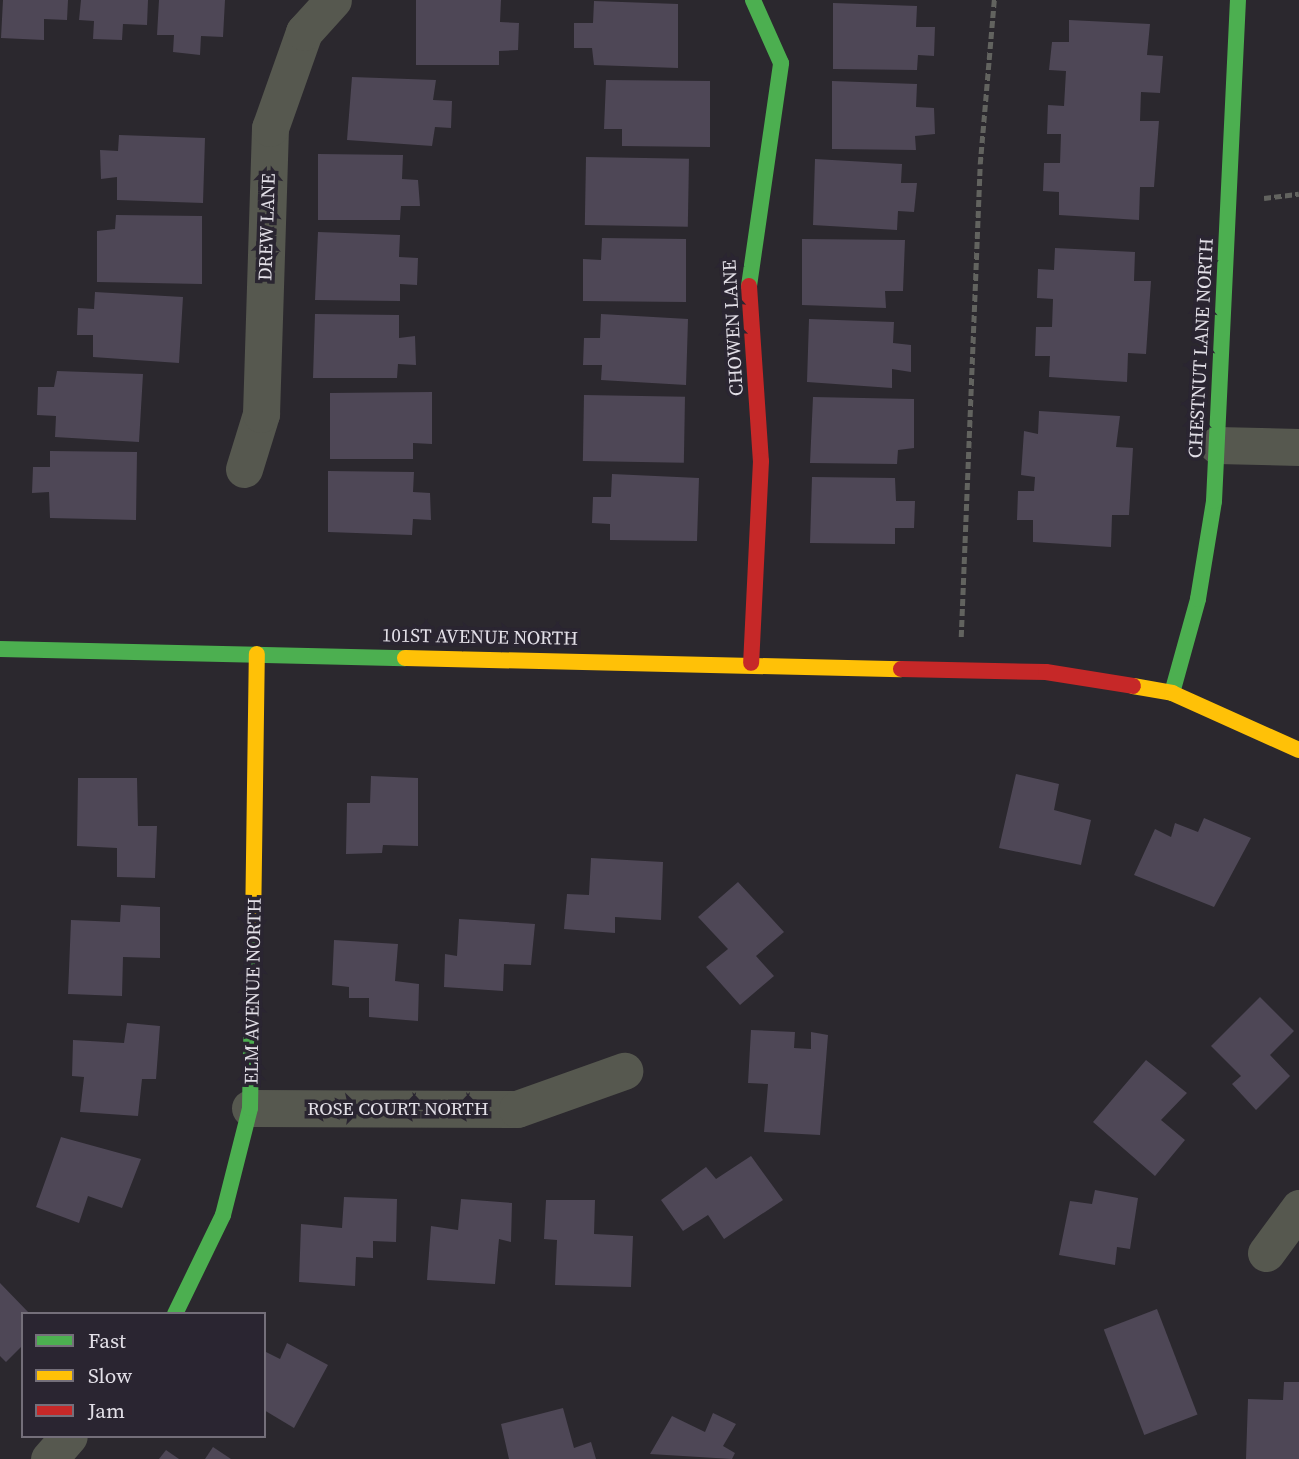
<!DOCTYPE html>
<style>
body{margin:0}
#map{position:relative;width:1299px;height:1459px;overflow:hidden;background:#2b282e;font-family:"Source Serif 4",serif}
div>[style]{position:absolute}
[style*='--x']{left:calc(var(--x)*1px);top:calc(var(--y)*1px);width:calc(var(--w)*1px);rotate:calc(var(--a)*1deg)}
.building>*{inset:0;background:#4e4756;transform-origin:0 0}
.path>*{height:4.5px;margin-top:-2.25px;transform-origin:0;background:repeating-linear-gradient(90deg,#62635f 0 7px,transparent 0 10.5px)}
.street>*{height:37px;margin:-18.5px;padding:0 18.5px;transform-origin:18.5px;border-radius:18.5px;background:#56584f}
.fast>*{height:16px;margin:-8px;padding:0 8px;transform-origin:8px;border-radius:8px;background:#4caf50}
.slow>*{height:16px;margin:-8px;padding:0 8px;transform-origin:8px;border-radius:8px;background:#ffc107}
.jam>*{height:16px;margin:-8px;padding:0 8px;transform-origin:8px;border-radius:8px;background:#c62828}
span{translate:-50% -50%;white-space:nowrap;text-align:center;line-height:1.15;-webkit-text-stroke:7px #2a2531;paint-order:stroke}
.street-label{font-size:19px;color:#e2dfe7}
.legend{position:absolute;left:21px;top:1312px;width:245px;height:126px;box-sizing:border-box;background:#2a2531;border:2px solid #746f7a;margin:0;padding:9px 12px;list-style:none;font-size:21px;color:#e2dfe7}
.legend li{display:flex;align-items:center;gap:14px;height:35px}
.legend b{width:35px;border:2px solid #746f7a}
</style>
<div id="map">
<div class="building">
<i style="clip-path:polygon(3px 0,68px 0,67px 20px,44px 19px,44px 40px,1px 38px)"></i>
<i style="clip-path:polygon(81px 0,148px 0,147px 25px,123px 24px,122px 40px,93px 39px,94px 21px,79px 20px)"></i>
<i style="clip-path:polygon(159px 0,225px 0,223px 37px,201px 36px,200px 55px,173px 52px,174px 35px,157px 35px)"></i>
<i style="clip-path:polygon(416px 0,501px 0,500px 22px,519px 23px,518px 50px,499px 51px,499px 65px,416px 65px)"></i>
<i style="clip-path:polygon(594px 1px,678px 4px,678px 68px,594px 65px,592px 48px,574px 48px,574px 23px,593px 23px)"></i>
<i style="clip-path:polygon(833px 3px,917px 6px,916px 27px,935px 27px,934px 56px,918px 55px,917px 70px,833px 69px)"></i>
<i style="clip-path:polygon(1069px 20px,1150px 24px,1147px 55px,1163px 56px,1160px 93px,1141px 92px,1140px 121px,1159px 121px,1154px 187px,1140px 187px,1139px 220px,1059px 215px,1059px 192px,1043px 191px,1044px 163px,1060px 163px,1061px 134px,1047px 134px,1048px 105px,1064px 106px,1066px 71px,1049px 70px,1052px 42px,1069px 42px)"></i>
<i style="clip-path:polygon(352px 77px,436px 80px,433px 100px,452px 101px,451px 128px,435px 127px,432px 146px,347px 140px)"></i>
<i style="clip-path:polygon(606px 80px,710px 81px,710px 147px,622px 146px,622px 129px,604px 129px)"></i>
<i style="clip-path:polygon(832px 81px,917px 84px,916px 107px,934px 108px,935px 134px,915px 136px,916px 150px,832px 149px)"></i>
<i style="clip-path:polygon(119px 135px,205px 138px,203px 203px,117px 200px,117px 177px,101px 179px,100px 150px,118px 151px)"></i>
<i style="clip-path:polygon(318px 154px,403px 155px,402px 179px,418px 180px,420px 206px,401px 206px,400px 220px,318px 220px)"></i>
<i style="left:586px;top:157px;width:103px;height:68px;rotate:1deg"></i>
<i style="clip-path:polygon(815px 159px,902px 164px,901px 183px,917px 183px,914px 212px,898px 211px,897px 230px,813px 225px)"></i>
<i style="clip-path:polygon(116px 215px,202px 216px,202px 284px,97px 282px,97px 231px,115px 229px)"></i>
<i style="clip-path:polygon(318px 232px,400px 235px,399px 257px,418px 258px,417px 285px,400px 284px,400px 301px,315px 300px)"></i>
<i style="clip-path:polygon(602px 238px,686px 239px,686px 302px,583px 301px,583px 259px,601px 260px)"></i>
<i style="clip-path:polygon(802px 239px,905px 240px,903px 291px,885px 291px,886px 308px,802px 305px)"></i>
<i style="clip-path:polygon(1055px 248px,1135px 252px,1134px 281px,1151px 281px,1146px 354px,1128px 353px,1127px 382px,1049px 377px,1050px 356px,1035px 356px,1036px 327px,1052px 327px,1053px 299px,1037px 298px,1038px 269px,1054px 270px)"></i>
<i style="clip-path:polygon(95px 292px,183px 297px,179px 363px,93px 357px,93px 335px,77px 335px,78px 308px,94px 309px)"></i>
<i style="clip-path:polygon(315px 314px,399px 315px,399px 338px,415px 336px,416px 365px,398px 364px,397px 378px,313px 378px)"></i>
<i style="clip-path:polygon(601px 314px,688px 319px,686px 385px,601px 380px,602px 365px,583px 365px,584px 338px,600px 338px)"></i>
<i style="clip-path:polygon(809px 319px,894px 322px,893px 343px,911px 345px,911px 372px,892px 369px,892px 388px,807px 382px)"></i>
<i style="clip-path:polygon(57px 371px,143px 374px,139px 442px,55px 437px,56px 416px,37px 415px,38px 387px,54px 387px)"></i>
<i style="clip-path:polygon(432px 392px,432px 444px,413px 443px,413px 459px,330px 459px,330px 393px)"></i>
<i style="left:584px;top:395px;width:101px;height:66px;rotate:1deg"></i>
<i style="clip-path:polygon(813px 397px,914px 399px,914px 448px,898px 450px,897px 464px,810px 463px)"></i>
<i style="clip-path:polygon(1039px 411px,1120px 416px,1116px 447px,1133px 448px,1129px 515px,1112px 515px,1111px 547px,1033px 542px,1033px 520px,1017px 520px,1018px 491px,1034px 491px,1035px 477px,1021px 475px,1024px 431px,1038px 434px)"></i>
<i style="clip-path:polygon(50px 451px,137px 452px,136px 520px,50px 518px,49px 492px,32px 493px,33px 467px,50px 467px)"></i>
<i style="clip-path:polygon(328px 471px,414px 472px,413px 492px,430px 493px,431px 520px,413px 519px,412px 535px,328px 532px)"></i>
<i style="clip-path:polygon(612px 474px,699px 478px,697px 541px,610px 540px,610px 524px,592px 523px,593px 497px,611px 497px)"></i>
<i style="clip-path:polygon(812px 477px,895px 478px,896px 501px,915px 501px,914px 528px,895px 528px,895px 544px,810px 543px)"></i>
<i style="clip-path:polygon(1016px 774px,1059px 784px,1054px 810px,1091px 820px,1081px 865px,999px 848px)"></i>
<i style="clip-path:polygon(371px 776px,418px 778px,418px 846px,383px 845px,382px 853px,346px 854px,347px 803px,370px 803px)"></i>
<i style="clip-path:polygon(78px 778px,137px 778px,138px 826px,157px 826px,155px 878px,117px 877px,117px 848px,77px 846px)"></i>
<i style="clip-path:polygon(1204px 818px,1251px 838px,1214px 907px,1134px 875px,1155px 829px,1171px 837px,1175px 823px,1198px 832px)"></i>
<i style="clip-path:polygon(591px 858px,663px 862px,661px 920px,615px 917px,615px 933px,564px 929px,567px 894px,589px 895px)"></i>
<i style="clip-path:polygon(738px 882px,784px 932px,756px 956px,774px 976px,740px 1005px,706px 967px,728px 949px,698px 917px)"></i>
<i style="clip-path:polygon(121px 905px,160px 907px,160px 958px,123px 957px,122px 996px,68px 994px,71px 920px,120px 922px)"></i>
<i style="clip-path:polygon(459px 919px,535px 924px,531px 965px,504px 964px,503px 991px,444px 987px,445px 954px,457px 956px)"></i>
<i style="clip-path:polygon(334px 940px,398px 944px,395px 981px,419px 984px,418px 1021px,369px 1017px,369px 998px,349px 998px,349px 987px,332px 985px)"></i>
<i style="clip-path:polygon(1260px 997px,1294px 1031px,1270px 1055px,1290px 1076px,1256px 1110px,1232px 1084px,1241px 1076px,1211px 1046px)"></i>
<i style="clip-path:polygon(127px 1023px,160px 1026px,156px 1079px,142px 1079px,138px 1116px,80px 1112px,84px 1077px,72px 1076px,73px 1040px,124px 1043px)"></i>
<i style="clip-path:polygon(751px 1030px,795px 1032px,794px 1048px,811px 1049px,811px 1032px,828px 1035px,820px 1135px,764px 1132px,768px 1084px,748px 1083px)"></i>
<i style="clip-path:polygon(1146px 1060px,1187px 1093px,1161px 1120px,1185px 1140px,1155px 1176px,1093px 1122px)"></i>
<i style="clip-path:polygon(61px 1137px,141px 1159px,122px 1208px,88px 1196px,79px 1223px,36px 1207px)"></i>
<i style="clip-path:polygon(751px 1156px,783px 1200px,724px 1239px,708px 1215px,683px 1231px,661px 1200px,706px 1167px,716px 1179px)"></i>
<i style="clip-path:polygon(1095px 1190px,1138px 1198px,1130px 1249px,1117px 1247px,1115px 1265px,1059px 1255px,1070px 1201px,1092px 1204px)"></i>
<i style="clip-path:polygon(344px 1197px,397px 1199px,396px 1242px,373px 1241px,373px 1258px,356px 1257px,355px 1286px,299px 1282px,301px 1224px,342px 1228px)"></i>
<i style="clip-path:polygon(461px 1199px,512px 1203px,511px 1242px,499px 1239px,495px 1284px,427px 1280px,431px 1226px,458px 1230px)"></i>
<i style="clip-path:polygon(546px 1200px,595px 1200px,594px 1234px,633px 1236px,631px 1287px,555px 1285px,557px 1240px,544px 1239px)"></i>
<i style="clip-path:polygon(0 1283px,30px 1314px,23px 1314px,23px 1345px,6px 1362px,0 1356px)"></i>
<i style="left:1157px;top:1309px;width:113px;height:57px;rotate:69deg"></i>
<i style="clip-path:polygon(287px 1343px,328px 1365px,294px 1428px,264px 1410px,264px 1351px,280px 1359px)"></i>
<i style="clip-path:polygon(1284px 1382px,1299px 1382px,1299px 1459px,1246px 1459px,1248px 1399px,1283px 1400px)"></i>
<i style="clip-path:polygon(563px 1408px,574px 1448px,591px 1442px,596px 1459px,509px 1459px,501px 1424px)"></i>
<i style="clip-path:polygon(713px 1413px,736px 1424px,723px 1446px,735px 1453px,732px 1459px,650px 1454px,672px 1416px,705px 1432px)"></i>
<i style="clip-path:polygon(213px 1447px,231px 1459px,205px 1459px)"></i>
<i style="clip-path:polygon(166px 1450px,179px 1459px,159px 1459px)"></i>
</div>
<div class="path">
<i style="--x:1264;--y:198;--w:35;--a:-7"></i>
<i style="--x:961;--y:637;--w:473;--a:-87.7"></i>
<i style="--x:980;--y:164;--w:165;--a:-85.1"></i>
</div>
<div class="street">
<i style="--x:1217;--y:445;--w:82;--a:1.4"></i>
<i style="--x:244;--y:469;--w:58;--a:-72.8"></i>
<i style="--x:261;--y:414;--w:286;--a:-88.2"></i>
<i style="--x:270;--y:128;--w:102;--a:-70.5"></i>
<i style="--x:304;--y:32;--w:43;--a:-47.8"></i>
<i style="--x:250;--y:1108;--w:267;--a:0.2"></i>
<i style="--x:517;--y:1109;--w:114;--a:-19.6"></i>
<i style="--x:1266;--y:1253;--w:56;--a:-53.7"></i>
<i style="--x:49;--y:1459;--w:30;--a:-49"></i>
</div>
<div class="fast">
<i style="--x:749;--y:286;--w:225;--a:-81.8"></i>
<i style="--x:781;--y:63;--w:69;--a:-114"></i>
<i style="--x:0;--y:649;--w:405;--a:1.3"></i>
<i style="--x:1172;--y:693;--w:98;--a:-74.5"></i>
<i style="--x:1198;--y:599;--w:99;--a:-80.7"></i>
<i style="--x:1214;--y:501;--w:502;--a:-87.26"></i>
<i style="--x:175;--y:1314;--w:110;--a:-64.1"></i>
<i style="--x:223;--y:1215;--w:110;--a:-75.8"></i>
<i style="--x:250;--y:1108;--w:179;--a:-89"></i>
</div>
<div class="slow">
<i style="--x:405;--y:658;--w:496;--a:1.3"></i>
<i style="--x:1133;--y:686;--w:40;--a:10"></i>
<i style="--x:1172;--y:693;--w:139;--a:24.2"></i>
<i style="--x:253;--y:929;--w:275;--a:-89.2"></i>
</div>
<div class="jam">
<i style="--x:749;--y:286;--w:175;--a:86.1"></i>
<i style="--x:761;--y:461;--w:202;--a:92.8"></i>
<i style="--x:901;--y:669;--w:145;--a:1.2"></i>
<i style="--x:1046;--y:672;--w:88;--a:9.1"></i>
</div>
<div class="street-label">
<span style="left:267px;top:227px;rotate:-88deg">DREW LANE</span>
<span style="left:733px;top:328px;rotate:-93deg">CHOWEN LANE</span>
<span style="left:1201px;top:348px;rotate:-87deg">CHESTNUT LANE NORTH</span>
<span style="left:480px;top:637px;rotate:1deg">101ST AVENUE NORTH</span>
<span style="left:253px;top:991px;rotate:-89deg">ELM AVENUE NORTH</span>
<span style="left:398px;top:1109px">ROSE COURT NORTH</span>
</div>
<ul class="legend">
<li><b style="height:9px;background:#4caf50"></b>Fast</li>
<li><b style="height:9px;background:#ffc107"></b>Slow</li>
<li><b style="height:9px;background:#c62828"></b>Jam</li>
</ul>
</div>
